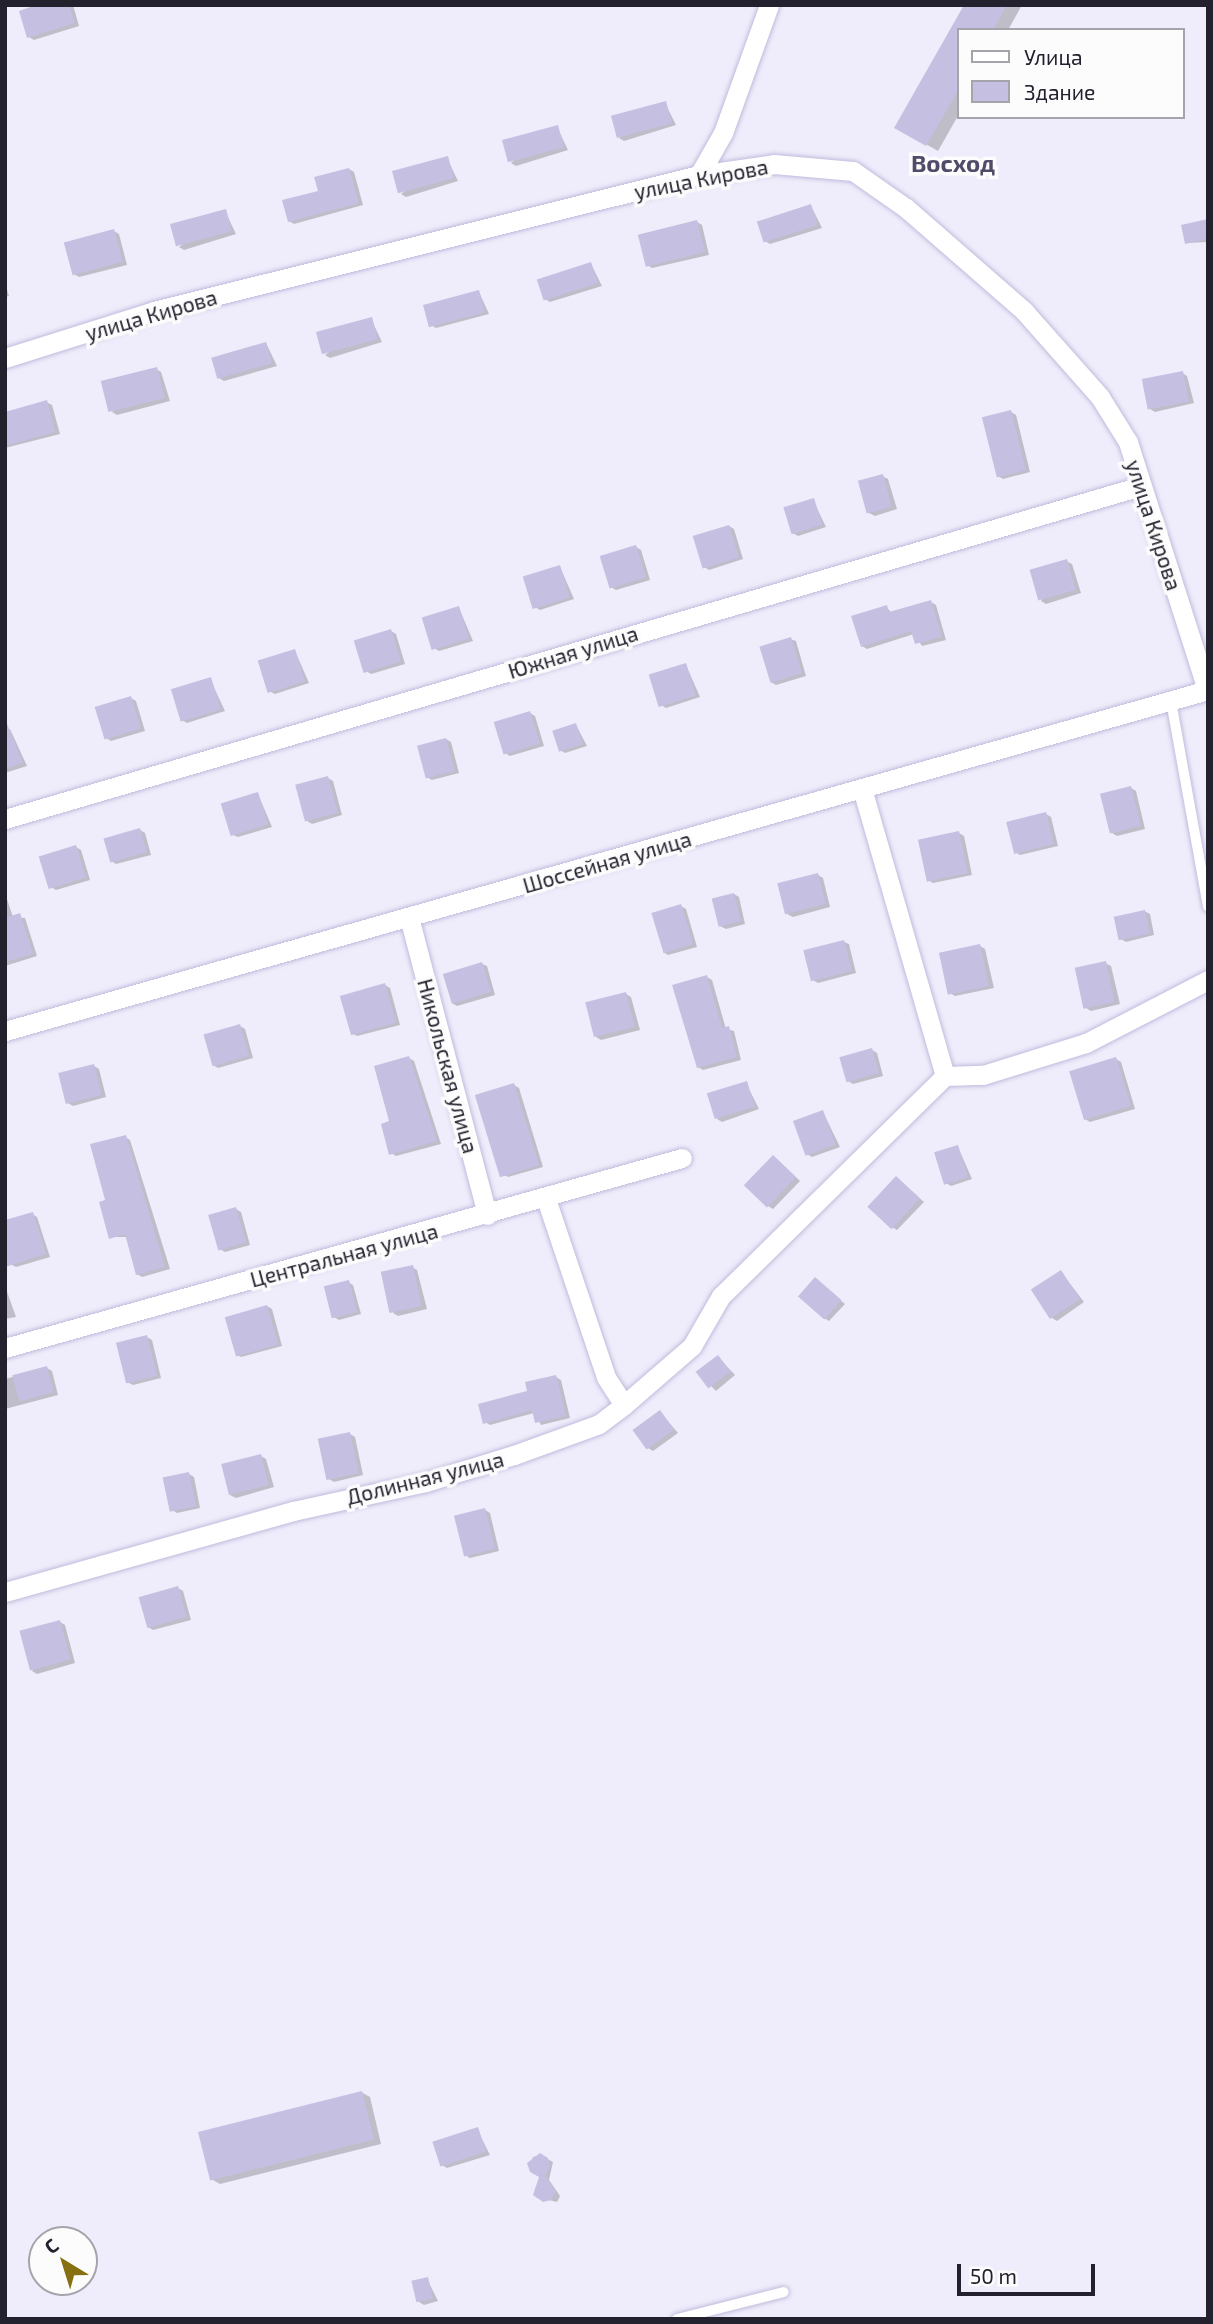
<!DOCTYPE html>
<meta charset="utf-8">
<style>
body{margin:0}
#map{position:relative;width:1213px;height:2324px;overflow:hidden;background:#efedfb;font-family:"Exo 2",sans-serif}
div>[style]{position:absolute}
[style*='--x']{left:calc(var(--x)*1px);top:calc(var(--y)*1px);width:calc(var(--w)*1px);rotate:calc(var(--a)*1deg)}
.shadow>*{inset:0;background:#0003}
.building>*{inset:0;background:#c5bfe2;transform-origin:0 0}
.roads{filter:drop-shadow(0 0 2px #c0bbdd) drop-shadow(0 0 2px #c0bbdd)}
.lane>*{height:10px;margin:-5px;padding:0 5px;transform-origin:5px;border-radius:5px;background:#fff}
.street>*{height:19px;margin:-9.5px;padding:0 9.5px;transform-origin:9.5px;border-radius:9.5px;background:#fff}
span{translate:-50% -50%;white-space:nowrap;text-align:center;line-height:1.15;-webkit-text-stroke:7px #fcfcfc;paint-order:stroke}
.street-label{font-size:21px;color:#24212e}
.quarter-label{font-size:24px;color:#514b69;font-weight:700}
.frame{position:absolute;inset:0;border:7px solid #24212e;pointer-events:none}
.legend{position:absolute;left:957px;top:28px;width:228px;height:91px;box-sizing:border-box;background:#fcfcfc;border:2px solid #a6a4aa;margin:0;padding:9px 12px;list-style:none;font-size:21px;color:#24212e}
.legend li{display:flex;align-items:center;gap:14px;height:35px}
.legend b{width:35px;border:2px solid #a6a4aa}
.north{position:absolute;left:28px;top:2226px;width:70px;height:70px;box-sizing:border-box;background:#fcfcfc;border:2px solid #a6a4aa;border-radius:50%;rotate:322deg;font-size:19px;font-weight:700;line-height:28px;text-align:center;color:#24212e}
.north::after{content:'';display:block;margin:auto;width:24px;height:32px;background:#877011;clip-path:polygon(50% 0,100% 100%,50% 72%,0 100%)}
.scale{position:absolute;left:957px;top:2264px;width:138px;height:32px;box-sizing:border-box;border:4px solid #24212e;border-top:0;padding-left:9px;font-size:21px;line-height:24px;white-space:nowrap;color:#24212e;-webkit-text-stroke:5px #fcfcfc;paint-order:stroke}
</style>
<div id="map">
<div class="shadow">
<i style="clip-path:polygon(42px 5px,73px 5px,79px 26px,34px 40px,29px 37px)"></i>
<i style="clip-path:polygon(966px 5px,1022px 5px,1008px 30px,959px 30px,959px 114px,938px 151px,896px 127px)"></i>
<i style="clip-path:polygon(665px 103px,676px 125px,624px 141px,619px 138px)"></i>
<i style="clip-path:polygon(557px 127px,568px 150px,516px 166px,511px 163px)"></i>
<i style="clip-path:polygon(447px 158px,458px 181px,406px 197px,401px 194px)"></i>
<i style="clip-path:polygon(349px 169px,354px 172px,363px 205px,294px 224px,289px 221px)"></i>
<i style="clip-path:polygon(811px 206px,822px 228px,770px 244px,765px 241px)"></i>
<i style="clip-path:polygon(225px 211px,236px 234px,184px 250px,179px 247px)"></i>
<i style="clip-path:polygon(1208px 221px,1208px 242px,1187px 243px)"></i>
<i style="clip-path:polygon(697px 222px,702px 225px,709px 255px,652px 268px,647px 265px)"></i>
<i style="clip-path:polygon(114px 231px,119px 234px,127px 265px,79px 277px,74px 274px)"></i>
<i style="clip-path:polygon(591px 264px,602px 286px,550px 302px,545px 299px)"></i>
<i style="clip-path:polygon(5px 283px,9px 296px,5px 297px)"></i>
<i style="clip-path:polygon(479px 292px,489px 314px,436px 328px,431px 325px)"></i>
<i style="clip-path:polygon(371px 319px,382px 342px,330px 358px,325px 355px)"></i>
<i style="clip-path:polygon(266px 343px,277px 366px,224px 381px,219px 378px)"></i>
<i style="clip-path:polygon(156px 369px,161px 372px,170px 401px,117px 415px,112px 412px)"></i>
<i style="clip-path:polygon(1182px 373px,1187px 376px,1194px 403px,1155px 412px,1150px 409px)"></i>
<i style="clip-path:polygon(46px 402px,52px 405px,60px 434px,5px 448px,5px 414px)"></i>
<i style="clip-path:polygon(1011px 412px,1016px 415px,1030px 472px,1003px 479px,998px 476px)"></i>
<i style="clip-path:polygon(882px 476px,888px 479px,897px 509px,875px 516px,869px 513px)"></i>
<i style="clip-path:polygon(813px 500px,826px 527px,798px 536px,793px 533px)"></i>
<i style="clip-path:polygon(729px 526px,734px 529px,743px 559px,709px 570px,704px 567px)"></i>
<i style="clip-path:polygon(636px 547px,641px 550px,650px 580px,616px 590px,611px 587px)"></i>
<i style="clip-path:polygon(1066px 561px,1072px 564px,1081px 593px,1046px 604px,1041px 601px)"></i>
<i style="clip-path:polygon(560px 567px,574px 599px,540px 610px,535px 607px)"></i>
<i style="clip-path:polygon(931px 602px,936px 605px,946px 640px,922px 646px,914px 634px,867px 649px,862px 646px,886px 607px,892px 613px)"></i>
<i style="clip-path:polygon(459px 608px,473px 641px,439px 651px,434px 648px)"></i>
<i style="clip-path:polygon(391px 631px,396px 634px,405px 664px,371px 674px,366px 671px)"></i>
<i style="clip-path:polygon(790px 639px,796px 641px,806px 676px,776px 685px,771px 682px)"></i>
<i style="clip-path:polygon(295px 651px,309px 683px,275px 694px,269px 691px)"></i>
<i style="clip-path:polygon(686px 665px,700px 697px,666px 708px,661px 705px)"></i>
<i style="clip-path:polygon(210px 679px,225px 711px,187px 723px,182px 720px)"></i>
<i style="clip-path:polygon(131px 698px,136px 701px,145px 731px,111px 741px,106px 738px)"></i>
<i style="clip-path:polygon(530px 713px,535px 716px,544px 746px,510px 756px,505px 753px)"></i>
<i style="clip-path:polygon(576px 725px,587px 746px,565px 753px,560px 750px)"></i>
<i style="clip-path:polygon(10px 729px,27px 766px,5px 773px,5px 730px)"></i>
<i style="clip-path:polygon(446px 739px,451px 742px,459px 773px,432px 780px,427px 777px)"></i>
<i style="clip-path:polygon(328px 778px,333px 781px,342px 815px,312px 824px,307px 821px)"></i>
<i style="clip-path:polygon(1131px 788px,1136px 791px,1145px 829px,1117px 836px,1112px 833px)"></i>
<i style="clip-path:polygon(258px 794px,272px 827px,238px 837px,233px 835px)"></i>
<i style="clip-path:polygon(1046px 814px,1051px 817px,1058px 846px,1020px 855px,1015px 852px)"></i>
<i style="clip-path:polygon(140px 830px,145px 833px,151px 855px,116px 864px,111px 861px)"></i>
<i style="clip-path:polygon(959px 833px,964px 836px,972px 875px,933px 883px,928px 880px)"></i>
<i style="clip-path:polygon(76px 847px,81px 850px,90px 880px,56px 890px,51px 887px)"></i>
<i style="clip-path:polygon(818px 875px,823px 878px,830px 907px,793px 917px,787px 914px)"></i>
<i style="clip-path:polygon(5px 893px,13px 917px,25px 918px,37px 956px,5px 966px)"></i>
<i style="clip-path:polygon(734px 894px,739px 897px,745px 924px,726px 929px,720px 926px)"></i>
<i style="clip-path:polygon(681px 906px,686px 909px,697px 947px,668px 955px,663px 952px)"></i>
<i style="clip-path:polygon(1144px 911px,1150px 914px,1154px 935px,1126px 942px,1121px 939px)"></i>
<i style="clip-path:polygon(844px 942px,849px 944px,856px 973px,818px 983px,813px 980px)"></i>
<i style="clip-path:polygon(980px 946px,985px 949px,994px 988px,955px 996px,950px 993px)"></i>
<i style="clip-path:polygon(1105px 963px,1111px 966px,1120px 1004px,1091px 1011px,1086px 1008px)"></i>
<i style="clip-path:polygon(482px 964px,487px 966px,495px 995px,457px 1006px,452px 1003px)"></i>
<i style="clip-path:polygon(707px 977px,712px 980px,726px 1029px,734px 1031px,741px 1060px,703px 1070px,698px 1067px)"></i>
<i style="clip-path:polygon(385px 985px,390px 988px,400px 1025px,357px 1036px,352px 1033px)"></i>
<i style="clip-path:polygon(626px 994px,631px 997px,640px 1030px,601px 1040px,596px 1037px)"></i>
<i style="clip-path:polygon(240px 1026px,245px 1029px,253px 1058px,218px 1068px,213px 1065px)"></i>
<i style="clip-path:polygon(872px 1050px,877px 1053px,883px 1076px,853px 1084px,848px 1081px)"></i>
<i style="clip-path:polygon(409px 1058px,414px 1061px,441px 1144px,396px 1156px,391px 1153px,391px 1122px)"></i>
<i style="clip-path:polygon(1116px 1059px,1121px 1062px,1135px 1109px,1090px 1122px,1085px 1119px)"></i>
<i style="clip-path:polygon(94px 1066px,99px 1069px,106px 1097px,73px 1106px,68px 1103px)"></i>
<i style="clip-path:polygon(746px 1083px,759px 1109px,722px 1122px,717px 1119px)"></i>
<i style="clip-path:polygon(514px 1085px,519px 1088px,543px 1167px,508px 1177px,503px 1174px)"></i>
<i style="clip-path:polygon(823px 1112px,840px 1147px,812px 1157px,807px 1154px)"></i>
<i style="clip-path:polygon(125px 1137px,130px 1140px,170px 1269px,142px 1277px,137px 1274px,127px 1237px,110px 1237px,107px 1201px)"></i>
<i style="clip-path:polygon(958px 1147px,972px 1179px,951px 1186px,946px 1183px)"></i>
<i style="clip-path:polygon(778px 1160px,800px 1181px,773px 1209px,768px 1206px)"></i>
<i style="clip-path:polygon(897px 1178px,924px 1202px,897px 1230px,892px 1227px)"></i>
<i style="clip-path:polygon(236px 1209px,241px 1212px,250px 1245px,225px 1252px,220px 1249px)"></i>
<i style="clip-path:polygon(32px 1214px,37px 1217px,50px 1257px,16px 1267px,10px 1264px)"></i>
<i style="clip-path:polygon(412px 1267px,417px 1270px,427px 1309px,398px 1316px,393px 1313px)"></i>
<i style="clip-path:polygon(1061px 1272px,1084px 1302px,1057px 1321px,1052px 1318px)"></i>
<i style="clip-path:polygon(816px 1279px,845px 1304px,829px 1321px,824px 1318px)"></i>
<i style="clip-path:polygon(348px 1282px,353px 1285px,361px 1314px,339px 1320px,334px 1317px)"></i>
<i style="clip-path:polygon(5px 1286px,16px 1317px,5px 1319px)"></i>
<i style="clip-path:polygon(267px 1306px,272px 1309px,282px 1346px,241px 1357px,236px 1354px)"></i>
<i style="clip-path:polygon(147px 1337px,152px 1340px,161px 1378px,133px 1385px,127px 1382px)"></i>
<i style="clip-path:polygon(718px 1357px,735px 1375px,716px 1391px,698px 1373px)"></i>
<i style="clip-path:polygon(47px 1368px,52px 1371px,58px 1395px,5px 1409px,5px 1379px)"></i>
<i style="clip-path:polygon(556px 1377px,561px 1380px,570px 1418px,541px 1425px,534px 1413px,490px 1425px,485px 1422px)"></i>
<i style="clip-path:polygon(660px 1412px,678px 1433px,653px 1451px,648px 1448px)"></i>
<i style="clip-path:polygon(350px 1434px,355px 1437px,363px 1475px,334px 1482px,329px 1479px)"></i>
<i style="clip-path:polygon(261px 1456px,266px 1459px,274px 1487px,236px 1498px,230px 1495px)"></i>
<i style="clip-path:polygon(189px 1474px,194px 1477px,200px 1508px,177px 1513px,172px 1510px)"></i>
<i style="clip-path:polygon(485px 1510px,490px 1513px,499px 1551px,470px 1558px,465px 1555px)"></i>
<i style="clip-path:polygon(178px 1588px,183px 1591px,191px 1620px,153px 1630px,148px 1627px)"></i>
<i style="clip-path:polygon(60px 1622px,65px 1625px,75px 1663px,37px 1674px,32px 1671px)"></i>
<i style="clip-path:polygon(361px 2092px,370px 2097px,381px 2144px,220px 2184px,211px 2179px)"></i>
<i style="clip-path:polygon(477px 2129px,490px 2155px,447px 2168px,442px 2165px)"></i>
<i style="clip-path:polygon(540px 2155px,553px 2162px,549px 2180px,560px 2196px,557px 2202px,536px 2197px,535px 2189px,542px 2177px,530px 2168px,533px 2157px)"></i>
<i style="clip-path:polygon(427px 2279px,438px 2301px,424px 2305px,419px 2302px)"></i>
</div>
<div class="building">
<i style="clip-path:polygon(36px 5px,69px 5px,75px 23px,27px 38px,19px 11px)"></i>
<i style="clip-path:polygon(964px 5px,1007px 5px,993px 30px,959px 30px,959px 89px,926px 146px,894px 128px)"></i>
<i style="left:666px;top:101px;width:23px;height:57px;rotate:75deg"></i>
<i style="left:558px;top:125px;width:23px;height:58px;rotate:75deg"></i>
<i style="left:448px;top:156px;width:23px;height:58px;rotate:75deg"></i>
<i style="clip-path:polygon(349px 168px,359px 203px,288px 222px,282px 200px,318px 191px,314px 177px)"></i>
<i style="left:811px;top:204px;width:22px;height:57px;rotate:72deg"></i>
<i style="left:226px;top:209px;width:23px;height:58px;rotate:75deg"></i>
<i style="clip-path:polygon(1208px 219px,1208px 239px,1185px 244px,1181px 225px)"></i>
<i style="left:697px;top:220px;width:33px;height:61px;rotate:76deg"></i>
<i style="left:114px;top:229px;width:34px;height:52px;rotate:75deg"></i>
<i style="left:591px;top:262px;width:22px;height:57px;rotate:72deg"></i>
<i style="left:479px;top:290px;width:23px;height:58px;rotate:75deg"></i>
<i style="left:372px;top:317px;width:23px;height:58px;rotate:75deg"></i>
<i style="left:266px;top:342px;width:22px;height:57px;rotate:74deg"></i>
<i style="left:157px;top:367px;width:32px;height:58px;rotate:76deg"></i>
<i style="left:1183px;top:371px;width:31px;height:42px;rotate:79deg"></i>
<i style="clip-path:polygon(47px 400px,55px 432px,5px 446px,5px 412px)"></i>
<i style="left:1011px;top:410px;width:62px;height:30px;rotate:76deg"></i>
<i style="left:883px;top:474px;width:34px;height:26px;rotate:75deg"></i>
<i style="left:814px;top:498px;width:28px;height:32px;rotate:73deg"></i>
<i style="left:729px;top:525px;width:34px;height:38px;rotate:73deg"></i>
<i style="left:636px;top:545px;width:34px;height:38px;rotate:73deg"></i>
<i style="left:1067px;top:559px;width:32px;height:39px;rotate:74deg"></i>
<i style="left:560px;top:565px;width:34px;height:39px;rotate:73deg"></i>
<i style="clip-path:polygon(931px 600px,942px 637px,915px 644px,911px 631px,861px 647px,851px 616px,887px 605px,889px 612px)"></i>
<i style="left:459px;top:606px;width:34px;height:39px;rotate:73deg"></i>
<i style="left:391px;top:629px;width:34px;height:39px;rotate:73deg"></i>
<i style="left:791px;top:637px;width:38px;height:33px;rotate:73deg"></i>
<i style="left:295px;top:649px;width:34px;height:39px;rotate:73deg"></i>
<i style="left:686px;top:663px;width:34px;height:39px;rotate:73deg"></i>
<i style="left:211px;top:677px;width:34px;height:42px;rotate:73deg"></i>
<i style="left:131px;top:696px;width:34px;height:38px;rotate:73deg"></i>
<i style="left:530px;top:711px;width:34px;height:38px;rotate:73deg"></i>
<i style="clip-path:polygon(5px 719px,23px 763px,5px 769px)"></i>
<i style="left:576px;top:723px;width:22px;height:25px;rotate:72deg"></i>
<i style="left:446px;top:738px;width:34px;height:30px;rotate:75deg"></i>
<i style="left:328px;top:776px;width:38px;height:34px;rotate:75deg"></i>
<i style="left:1131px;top:786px;width:41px;height:32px;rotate:76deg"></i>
<i style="left:258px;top:792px;width:34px;height:39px;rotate:73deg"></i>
<i style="left:1046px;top:812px;width:33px;height:41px;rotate:76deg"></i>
<i style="left:140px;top:828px;width:25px;height:38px;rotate:74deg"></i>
<i style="left:959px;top:831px;width:43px;height:42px;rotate:78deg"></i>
<i style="left:76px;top:845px;width:34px;height:39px;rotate:73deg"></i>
<i style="left:818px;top:873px;width:32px;height:42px;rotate:76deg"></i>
<i style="left:734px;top:893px;width:29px;height:23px;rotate:76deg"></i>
<i style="left:681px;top:904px;width:42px;height:31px;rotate:73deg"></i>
<i style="left:1145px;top:910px;width:24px;height:32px;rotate:78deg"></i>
<i style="clip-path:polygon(20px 913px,33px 954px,5px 962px,5px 918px)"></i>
<i style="left:844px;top:940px;width:32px;height:42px;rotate:76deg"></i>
<i style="left:980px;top:944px;width:43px;height:42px;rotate:78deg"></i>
<i style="left:1106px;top:961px;width:42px;height:32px;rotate:78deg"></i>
<i style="left:482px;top:962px;width:31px;height:41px;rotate:73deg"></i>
<i style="clip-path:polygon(707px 975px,722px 1028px,729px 1026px,737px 1057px,697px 1068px,672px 985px)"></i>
<i style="left:385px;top:983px;width:41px;height:47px;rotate:74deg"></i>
<i style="left:626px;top:992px;width:36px;height:42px;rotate:76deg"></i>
<i style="left:240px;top:1024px;width:33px;height:38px;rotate:74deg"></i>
<i style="left:872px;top:1048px;width:26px;height:34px;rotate:74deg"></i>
<i style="clip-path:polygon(409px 1056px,437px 1141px,389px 1155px,381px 1124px,389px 1121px,374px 1066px)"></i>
<i style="left:1116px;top:1057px;width:51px;height:49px;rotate:73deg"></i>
<i style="left:94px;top:1064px;width:32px;height:37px;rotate:76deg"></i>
<i style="left:747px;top:1081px;width:27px;height:42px;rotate:73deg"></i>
<i style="left:514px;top:1083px;width:86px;height:41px;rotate:73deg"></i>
<i style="left:823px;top:1110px;width:37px;height:32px;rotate:70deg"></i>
<i style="clip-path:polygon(126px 1135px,165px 1267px,136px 1275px,125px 1234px,109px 1239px,99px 1202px,105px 1200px,90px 1144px)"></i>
<i style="left:958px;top:1145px;width:34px;height:25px;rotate:73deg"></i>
<i style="left:773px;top:1155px;width:32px;height:42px;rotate:44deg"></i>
<i style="left:896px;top:1176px;width:33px;height:42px;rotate:43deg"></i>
<i style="left:236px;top:1207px;width:37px;height:29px;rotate:74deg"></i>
<i style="clip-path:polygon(33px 1212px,46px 1254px,5px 1267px,5px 1220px)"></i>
<i style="left:413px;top:1265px;width:42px;height:33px;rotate:78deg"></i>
<i style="left:1061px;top:1270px;width:35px;height:36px;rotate:57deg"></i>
<i style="left:815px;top:1277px;width:35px;height:26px;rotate:41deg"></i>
<i style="left:349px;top:1280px;width:33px;height:26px;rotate:76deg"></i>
<i style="left:267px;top:1305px;width:41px;height:44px;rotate:74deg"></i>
<i style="left:147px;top:1335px;width:42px;height:32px;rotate:76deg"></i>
<i style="left:718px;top:1355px;width:21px;height:28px;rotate:53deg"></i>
<i style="left:47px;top:1366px;width:27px;height:36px;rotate:75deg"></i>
<i style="clip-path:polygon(556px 1375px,566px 1416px,535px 1423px,532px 1410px,483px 1424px,478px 1404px,527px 1391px,525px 1382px)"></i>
<i style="left:660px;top:1410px;width:24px;height:34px;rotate:54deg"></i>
<i style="left:350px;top:1432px;width:42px;height:33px;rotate:78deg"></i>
<i style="left:261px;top:1454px;width:32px;height:41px;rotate:76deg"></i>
<i style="left:189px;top:1472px;width:35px;height:27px;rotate:78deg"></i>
<i style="left:485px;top:1508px;width:42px;height:32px;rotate:76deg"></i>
<i style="left:178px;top:1586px;width:32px;height:41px;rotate:74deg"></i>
<i style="left:60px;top:1620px;width:41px;height:42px;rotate:75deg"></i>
<i style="left:362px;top:2091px;width:50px;height:169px;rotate:76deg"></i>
<i style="left:478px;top:2127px;width:26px;height:48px;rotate:72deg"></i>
<i style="clip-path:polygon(540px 2153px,548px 2158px,550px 2166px,545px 2176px,556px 2192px,551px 2200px,543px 2202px,533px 2195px,539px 2177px,530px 2172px,527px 2163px)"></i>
<i style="left:428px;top:2277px;width:22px;height:17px;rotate:77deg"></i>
</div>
<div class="roads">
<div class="lane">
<i style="--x:1171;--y:701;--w:209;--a:79.8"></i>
<i style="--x:677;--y:2319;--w:110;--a:-14.2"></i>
</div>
<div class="street">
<i style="--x:699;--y:175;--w:48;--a:-60.3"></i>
<i style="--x:723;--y:133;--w:136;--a:-70.2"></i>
<i style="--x:5;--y:358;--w:156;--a:-17.5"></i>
<i style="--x:154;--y:311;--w:562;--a:-14.01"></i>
<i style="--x:699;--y:175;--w:76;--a:-8.3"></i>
<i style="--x:774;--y:164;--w:79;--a:5.1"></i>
<i style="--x:853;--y:171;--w:65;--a:34.9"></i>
<i style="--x:906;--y:208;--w:157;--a:41.1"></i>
<i style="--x:1024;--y:311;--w:115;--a:48.5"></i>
<i style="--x:1100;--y:397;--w:53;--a:58.1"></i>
<i style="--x:1128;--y:442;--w:260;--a:72.3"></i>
<i style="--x:5;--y:819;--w:1184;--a:-16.34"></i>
<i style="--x:409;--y:917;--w:308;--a:75.3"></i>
<i style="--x:5;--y:1031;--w:1250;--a:-15.83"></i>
<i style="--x:945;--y:1076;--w:38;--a:-2"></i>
<i style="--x:983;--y:1075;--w:108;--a:-17.3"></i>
<i style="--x:1086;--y:1043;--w:137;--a:-27.3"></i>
<i style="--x:5;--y:1348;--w:703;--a:-15.68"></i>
<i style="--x:624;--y:1405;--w:90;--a:-40.9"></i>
<i style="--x:692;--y:1346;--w:58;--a:-59.9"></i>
<i style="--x:721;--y:1296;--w:314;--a:-44.5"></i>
<i style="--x:945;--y:1076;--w:299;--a:-106.1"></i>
<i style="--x:5;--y:1592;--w:299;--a:-15.7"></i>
<i style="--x:293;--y:1511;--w:136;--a:-12.3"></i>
<i style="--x:426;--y:1482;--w:92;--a:-17.1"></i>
<i style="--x:514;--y:1455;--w:90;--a:-20"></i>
<i style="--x:599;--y:1424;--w:31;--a:-37"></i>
<i style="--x:624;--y:1405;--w:33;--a:-123"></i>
<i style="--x:606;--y:1377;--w:188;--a:-108.6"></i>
</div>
</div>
<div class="street-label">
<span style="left:701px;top:179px;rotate:-11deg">улица Кирова</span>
<span style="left:151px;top:315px;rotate:-16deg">улица Кирова</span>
<span style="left:1154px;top:525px;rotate:72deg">улица Кирова</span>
<span style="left:573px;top:652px;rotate:-17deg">Южная улица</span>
<span style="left:607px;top:862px;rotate:-16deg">Шоссейная улица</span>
<span style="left:448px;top:1066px;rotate:75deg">Никольская улица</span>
<span style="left:344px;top:1255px;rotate:-15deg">Центральная улица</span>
<span style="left:425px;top:1478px;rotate:-14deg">Долинная улица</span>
</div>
<div class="quarter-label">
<span style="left:953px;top:163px">Восход</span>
</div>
<div class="frame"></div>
<ul class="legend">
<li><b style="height:9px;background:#fff"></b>Улица</li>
<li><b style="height:19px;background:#c5bfe2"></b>Здание</li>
</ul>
<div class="north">С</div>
<div class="scale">50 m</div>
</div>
